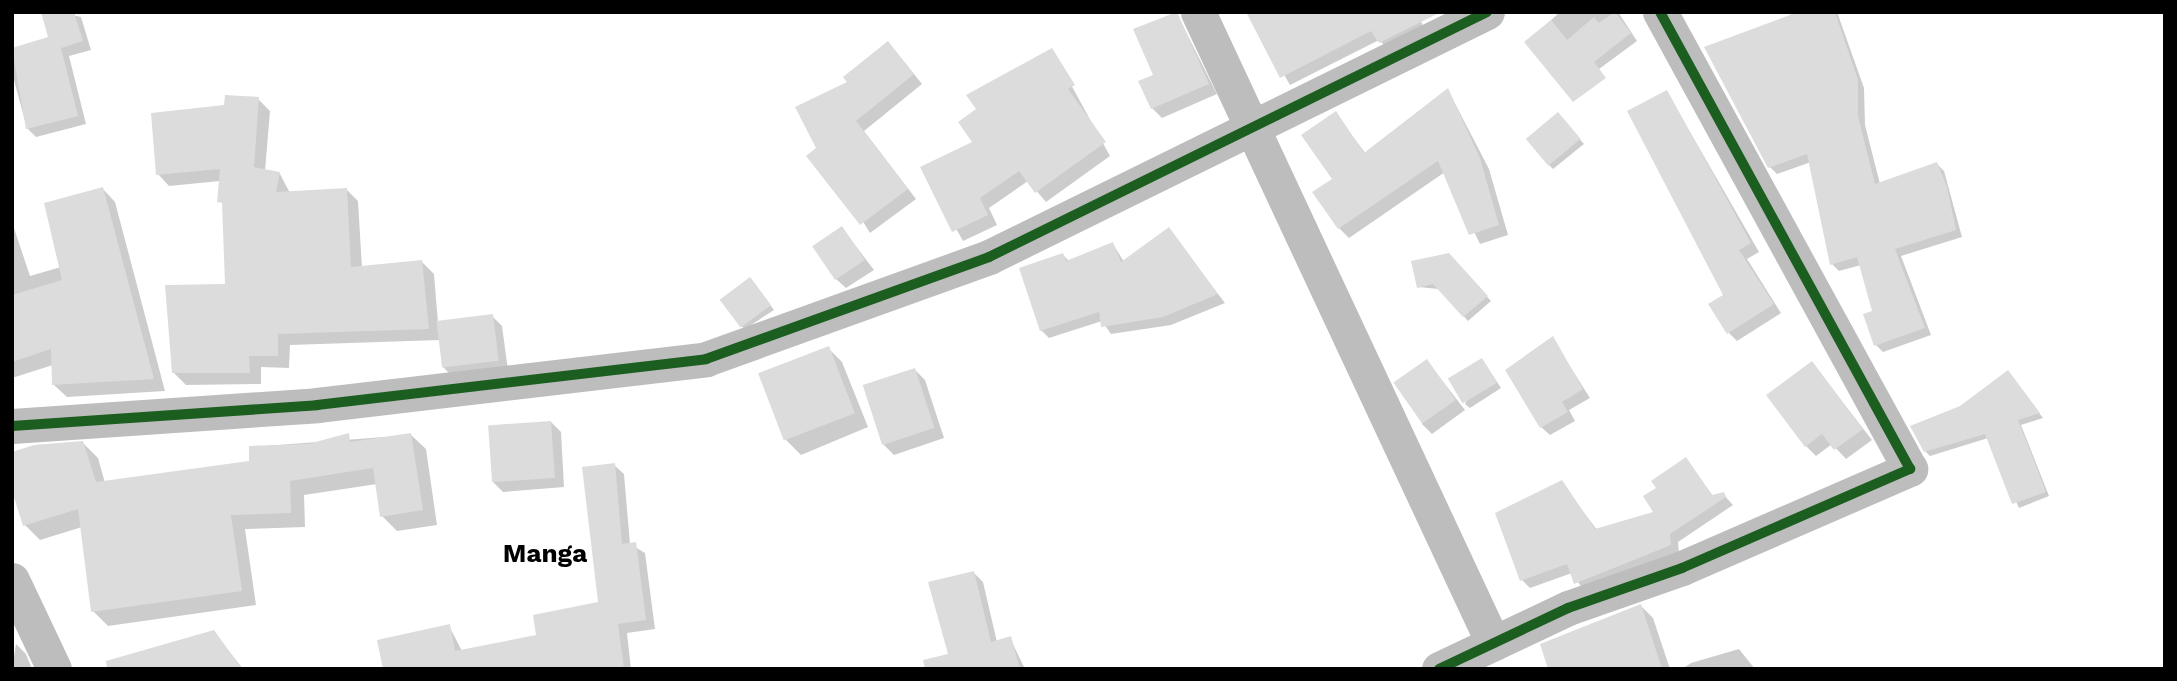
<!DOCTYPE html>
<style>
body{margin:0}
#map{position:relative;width:2177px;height:681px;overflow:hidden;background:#fff;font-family:"Work Sans",sans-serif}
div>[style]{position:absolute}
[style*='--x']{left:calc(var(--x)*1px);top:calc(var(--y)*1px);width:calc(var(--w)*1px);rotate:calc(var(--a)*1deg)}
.shadow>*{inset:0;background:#0003}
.building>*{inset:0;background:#dcdcdc;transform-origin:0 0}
.minor>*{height:35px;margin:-17.5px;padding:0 17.5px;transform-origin:17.5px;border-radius:17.5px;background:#bdbdbd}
.cycleway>*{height:10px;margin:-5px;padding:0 5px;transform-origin:5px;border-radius:5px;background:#1b5e20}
span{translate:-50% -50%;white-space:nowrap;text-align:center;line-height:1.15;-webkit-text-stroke:5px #fff;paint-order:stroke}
.quarter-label{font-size:26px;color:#000;font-weight:700}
.frame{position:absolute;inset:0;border:14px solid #000;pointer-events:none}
</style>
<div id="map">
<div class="shadow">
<i style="clip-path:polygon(58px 12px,81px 17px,91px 50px,69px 56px,86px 124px,36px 137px,27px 128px,12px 73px,12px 50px,50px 38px)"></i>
<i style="clip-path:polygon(1176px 12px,1217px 94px,1162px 118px,1152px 108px,1155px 76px,1135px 30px)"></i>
<i style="clip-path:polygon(1248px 12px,1418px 15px,1426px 32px,1389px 50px,1379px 40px,1290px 85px)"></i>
<i style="clip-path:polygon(1560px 12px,1618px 12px,1637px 41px,1568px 92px,1527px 42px)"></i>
<i style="clip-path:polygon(1791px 12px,1837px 12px,1864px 88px,1865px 125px,1880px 184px,1937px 164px,1944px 171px,1962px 237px,1901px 256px,1931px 335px,1883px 352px,1876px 345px,1875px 312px,1861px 265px,1839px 271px,1832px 264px,1811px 162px,1777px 174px,1770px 167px)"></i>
<i style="clip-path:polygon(1052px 50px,1110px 156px,1046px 202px,1028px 181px,989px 208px,997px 225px,963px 241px,922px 168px,974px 143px)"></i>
<i style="clip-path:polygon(897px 53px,922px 84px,864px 131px,916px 199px,870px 233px,818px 149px,850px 82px)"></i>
<i style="clip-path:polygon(1448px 90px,1489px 169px,1508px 235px,1480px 244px,1445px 172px,1349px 238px,1339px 228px,1335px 113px,1366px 154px)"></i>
<i style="clip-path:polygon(1667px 92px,1759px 252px,1747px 259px,1781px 313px,1737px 341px,1728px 332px,1725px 295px)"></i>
<i style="clip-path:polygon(258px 99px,270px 111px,265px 171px,280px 174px,290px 193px,346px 189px,358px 201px,362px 268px,422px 262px,434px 274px,438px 323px,492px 316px,502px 326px,508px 370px,453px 377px,443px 367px,440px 340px,290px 345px,289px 368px,261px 367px,261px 384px,186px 385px,174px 373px,227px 286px,224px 207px,220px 181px,169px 186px,158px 174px,226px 107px)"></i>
<i style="clip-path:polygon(1563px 119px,1584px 144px,1553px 169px,1548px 164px)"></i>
<i style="clip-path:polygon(103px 189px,115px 202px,165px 391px,67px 397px,54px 385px,53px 365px,12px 378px,12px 222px,30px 276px,61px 267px)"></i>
<i style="clip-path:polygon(842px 228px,874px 270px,846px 288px,836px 279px)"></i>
<i style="clip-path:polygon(1169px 230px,1225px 303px,1171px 325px,1111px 334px,1102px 321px,1049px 338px,1041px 330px,1063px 255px,1069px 261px,1113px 244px,1124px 262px)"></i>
<i style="clip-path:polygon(1448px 255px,1491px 301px,1468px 321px,1439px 289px,1418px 287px)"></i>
<i style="clip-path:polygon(755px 284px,774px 310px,745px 329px,740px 325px)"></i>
<i style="clip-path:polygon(1552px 338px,1590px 398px,1569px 410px,1575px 421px,1550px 435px,1541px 427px)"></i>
<i style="clip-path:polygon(828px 348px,842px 362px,868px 427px,801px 455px,786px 440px)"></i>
<i style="clip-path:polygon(1427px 361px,1465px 410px,1432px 434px,1422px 424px)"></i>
<i style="clip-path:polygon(1812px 363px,1872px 440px,1846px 459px,1832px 444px,1816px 456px,1806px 446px)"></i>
<i style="clip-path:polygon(1486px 365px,1501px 388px,1470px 408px,1465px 404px)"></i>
<i style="clip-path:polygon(915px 370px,925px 380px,944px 438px,894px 455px,884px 445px)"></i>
<i style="clip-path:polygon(2012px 377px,2043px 418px,2021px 425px,2049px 496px,2019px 508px,1988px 438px,1930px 456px,1925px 451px)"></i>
<i style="clip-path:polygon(551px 422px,561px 432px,564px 487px,503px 492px,493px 482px)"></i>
<i style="clip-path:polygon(411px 435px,426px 449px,437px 525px,397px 531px,382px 516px,377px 484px,304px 495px,305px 527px,245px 529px,256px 605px,108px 626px,93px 611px,82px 527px,40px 540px,25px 525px,83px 443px,98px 458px,105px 483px,251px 463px,251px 447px)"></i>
<i style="clip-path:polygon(1686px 460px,1713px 496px,1723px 494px,1733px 505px,1678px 542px,1679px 553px,1584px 591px,1572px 573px,1530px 588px,1522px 580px,1497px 514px,1561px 482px,1597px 530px,1656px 513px,1658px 489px)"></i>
<i style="clip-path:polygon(614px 465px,624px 474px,630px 544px,645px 553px,655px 629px,627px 633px,631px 669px,385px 669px,449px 626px,462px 651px,538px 637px,600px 604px)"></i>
<i style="clip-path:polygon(974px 573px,983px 582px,997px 642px,1010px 638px,1025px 669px,957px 669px)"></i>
<i style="clip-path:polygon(1641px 606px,1653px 618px,1670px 669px,1549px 669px)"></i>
<i style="clip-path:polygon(214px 632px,243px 669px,152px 669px)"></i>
<i style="clip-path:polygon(16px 644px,26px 654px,32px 669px,12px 669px)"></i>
<i style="clip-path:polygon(1739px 649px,1755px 669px,1682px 669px,1691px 663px)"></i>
</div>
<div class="building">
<i style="clip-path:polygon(41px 12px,74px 12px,83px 41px,61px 48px,78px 116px,26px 129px,12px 48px,48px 37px)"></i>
<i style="clip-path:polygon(1177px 12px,1209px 84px,1151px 109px,1138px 81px,1153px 75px,1133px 29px)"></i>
<i style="clip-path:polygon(1246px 12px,1441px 12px,1379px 43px,1371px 31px,1280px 78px)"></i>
<i style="clip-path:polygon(1615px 12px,1631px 33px,1594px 62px,1606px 78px,1573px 102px,1524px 42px,1551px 20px,1567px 40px,1594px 17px,1599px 23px)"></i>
<i style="clip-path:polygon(1798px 12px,1835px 12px,1858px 80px,1858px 116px,1875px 184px,1937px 162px,1947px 187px,1956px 230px,1895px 249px,1925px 328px,1874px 346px,1863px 314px,1872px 311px,1857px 257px,1830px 265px,1807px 154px,1768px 168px,1704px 47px)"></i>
<i style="clip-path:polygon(888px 41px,914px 74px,856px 121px,908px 189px,860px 225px,806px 156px,816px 148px,795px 107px,847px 82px,843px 77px)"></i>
<i style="clip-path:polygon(1052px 48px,1075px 85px,1068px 89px,1106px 142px,1035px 193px,1019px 171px,980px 198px,988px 215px,952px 232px,920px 167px,972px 142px,958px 122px,976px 109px,966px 95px)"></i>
<i style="clip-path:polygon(1448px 88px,1480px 158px,1499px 225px,1469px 235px,1438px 161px,1338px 229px,1312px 192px,1332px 179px,1301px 135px,1336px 111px,1364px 153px)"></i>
<i style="clip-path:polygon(1667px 90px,1751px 243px,1739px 250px,1774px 304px,1727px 334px,1708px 304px,1723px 295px,1627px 111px)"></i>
<i style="clip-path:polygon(225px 95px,259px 97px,254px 167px,280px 172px,276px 192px,347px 188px,351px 267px,422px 260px,429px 329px,278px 334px,278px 356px,249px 356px,250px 373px,172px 373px,165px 285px,225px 284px,222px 203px,217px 202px,220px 169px,156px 175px,151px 113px,224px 105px)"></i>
<i style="left:1558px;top:112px;width:35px;height:42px;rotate:50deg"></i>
<i style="clip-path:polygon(103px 187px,154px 379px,52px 385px,51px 349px,12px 362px,12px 295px,62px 280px,44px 203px)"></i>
<i style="left:842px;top:226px;width:41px;height:36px;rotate:56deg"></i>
<i style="clip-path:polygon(1169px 227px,1218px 294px,1163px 317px,1101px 327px,1099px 312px,1040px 331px,1019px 268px,1063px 253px,1066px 261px,1113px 242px,1121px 262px)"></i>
<i style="clip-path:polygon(1449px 253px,1488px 296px,1463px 317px,1433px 284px,1417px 288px,1411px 261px)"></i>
<i style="left:750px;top:277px;width:35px;height:38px;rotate:53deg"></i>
<i style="left:493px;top:314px;width:47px;height:57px;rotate:83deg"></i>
<i style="clip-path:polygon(1553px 336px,1583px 389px,1562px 402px,1568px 412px,1540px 428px,1505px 370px)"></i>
<i style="left:829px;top:346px;width:72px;height:76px;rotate:69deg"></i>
<i style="left:1482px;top:358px;width:29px;height:40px;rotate:59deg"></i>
<i style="left:1427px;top:359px;width:50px;height:41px;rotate:55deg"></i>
<i style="clip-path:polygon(1812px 361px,1863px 429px,1834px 450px,1822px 434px,1805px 447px,1766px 395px)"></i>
<i style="left:915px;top:368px;width:63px;height:55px;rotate:72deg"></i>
<i style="clip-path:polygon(2008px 370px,2040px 413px,2018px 420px,2046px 492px,2012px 504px,1985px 434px,1924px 452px,1910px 426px,1960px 406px)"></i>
<i style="left:551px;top:421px;width:57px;height:63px;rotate:86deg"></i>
<i style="clip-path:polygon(349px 433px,350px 442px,411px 433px,423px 510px,380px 517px,373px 468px,290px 481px,291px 513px,231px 515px,242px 591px,91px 612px,78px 509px,23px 526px,12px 491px,12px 452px,34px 445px,83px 441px,96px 482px,249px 461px,249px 446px,308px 444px)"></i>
<i style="clip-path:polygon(1686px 457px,1712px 495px,1724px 492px,1726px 497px,1670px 534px,1671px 545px,1574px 584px,1567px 564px,1520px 581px,1495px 513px,1562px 480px,1595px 529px,1653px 512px,1643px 496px,1656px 488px,1651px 481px)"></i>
<i style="clip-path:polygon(615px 463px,622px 544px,636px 542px,646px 620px,618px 624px,624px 669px,383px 669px,377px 640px,450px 624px,455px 651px,536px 635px,533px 615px,598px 602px,582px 467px)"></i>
<i style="clip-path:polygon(974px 571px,991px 642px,1011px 636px,1020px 669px,925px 669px,923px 660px,948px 654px,928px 582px)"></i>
<i style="clip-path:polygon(1641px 604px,1662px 669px,1548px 669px,1540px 644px)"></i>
<i style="clip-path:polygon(214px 630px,242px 669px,107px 669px,106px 661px)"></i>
</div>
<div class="minor">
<i style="--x:1198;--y:12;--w:697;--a:64.94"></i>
<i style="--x:12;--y:426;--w:306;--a:-3.9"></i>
<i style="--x:317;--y:405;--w:392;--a:-6.7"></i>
<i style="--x:706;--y:359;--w:301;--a:-19.8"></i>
<i style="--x:989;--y:257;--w:555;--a:-26.2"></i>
<i style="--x:12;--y:580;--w:98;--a:64.7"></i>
<i style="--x:1439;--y:669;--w:143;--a:-25.3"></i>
<i style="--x:1568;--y:608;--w:121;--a:-19.3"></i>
<i style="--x:1682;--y:568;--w:249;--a:-23.5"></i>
<i style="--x:1910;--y:469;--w:521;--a:-118.68"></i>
</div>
<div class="cycleway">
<i style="--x:12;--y:426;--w:306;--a:-3.9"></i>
<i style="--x:317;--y:405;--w:392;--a:-6.7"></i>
<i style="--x:706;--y:359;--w:301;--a:-19.8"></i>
<i style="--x:989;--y:257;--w:555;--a:-26.2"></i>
<i style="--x:1439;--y:669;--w:143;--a:-25.3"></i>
<i style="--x:1568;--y:608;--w:121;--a:-19.3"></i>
<i style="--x:1682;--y:568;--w:249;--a:-23.5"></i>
<i style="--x:1910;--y:469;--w:521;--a:-118.68"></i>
</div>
<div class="quarter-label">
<span style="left:545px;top:554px">Manga</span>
</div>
<div class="frame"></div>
</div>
